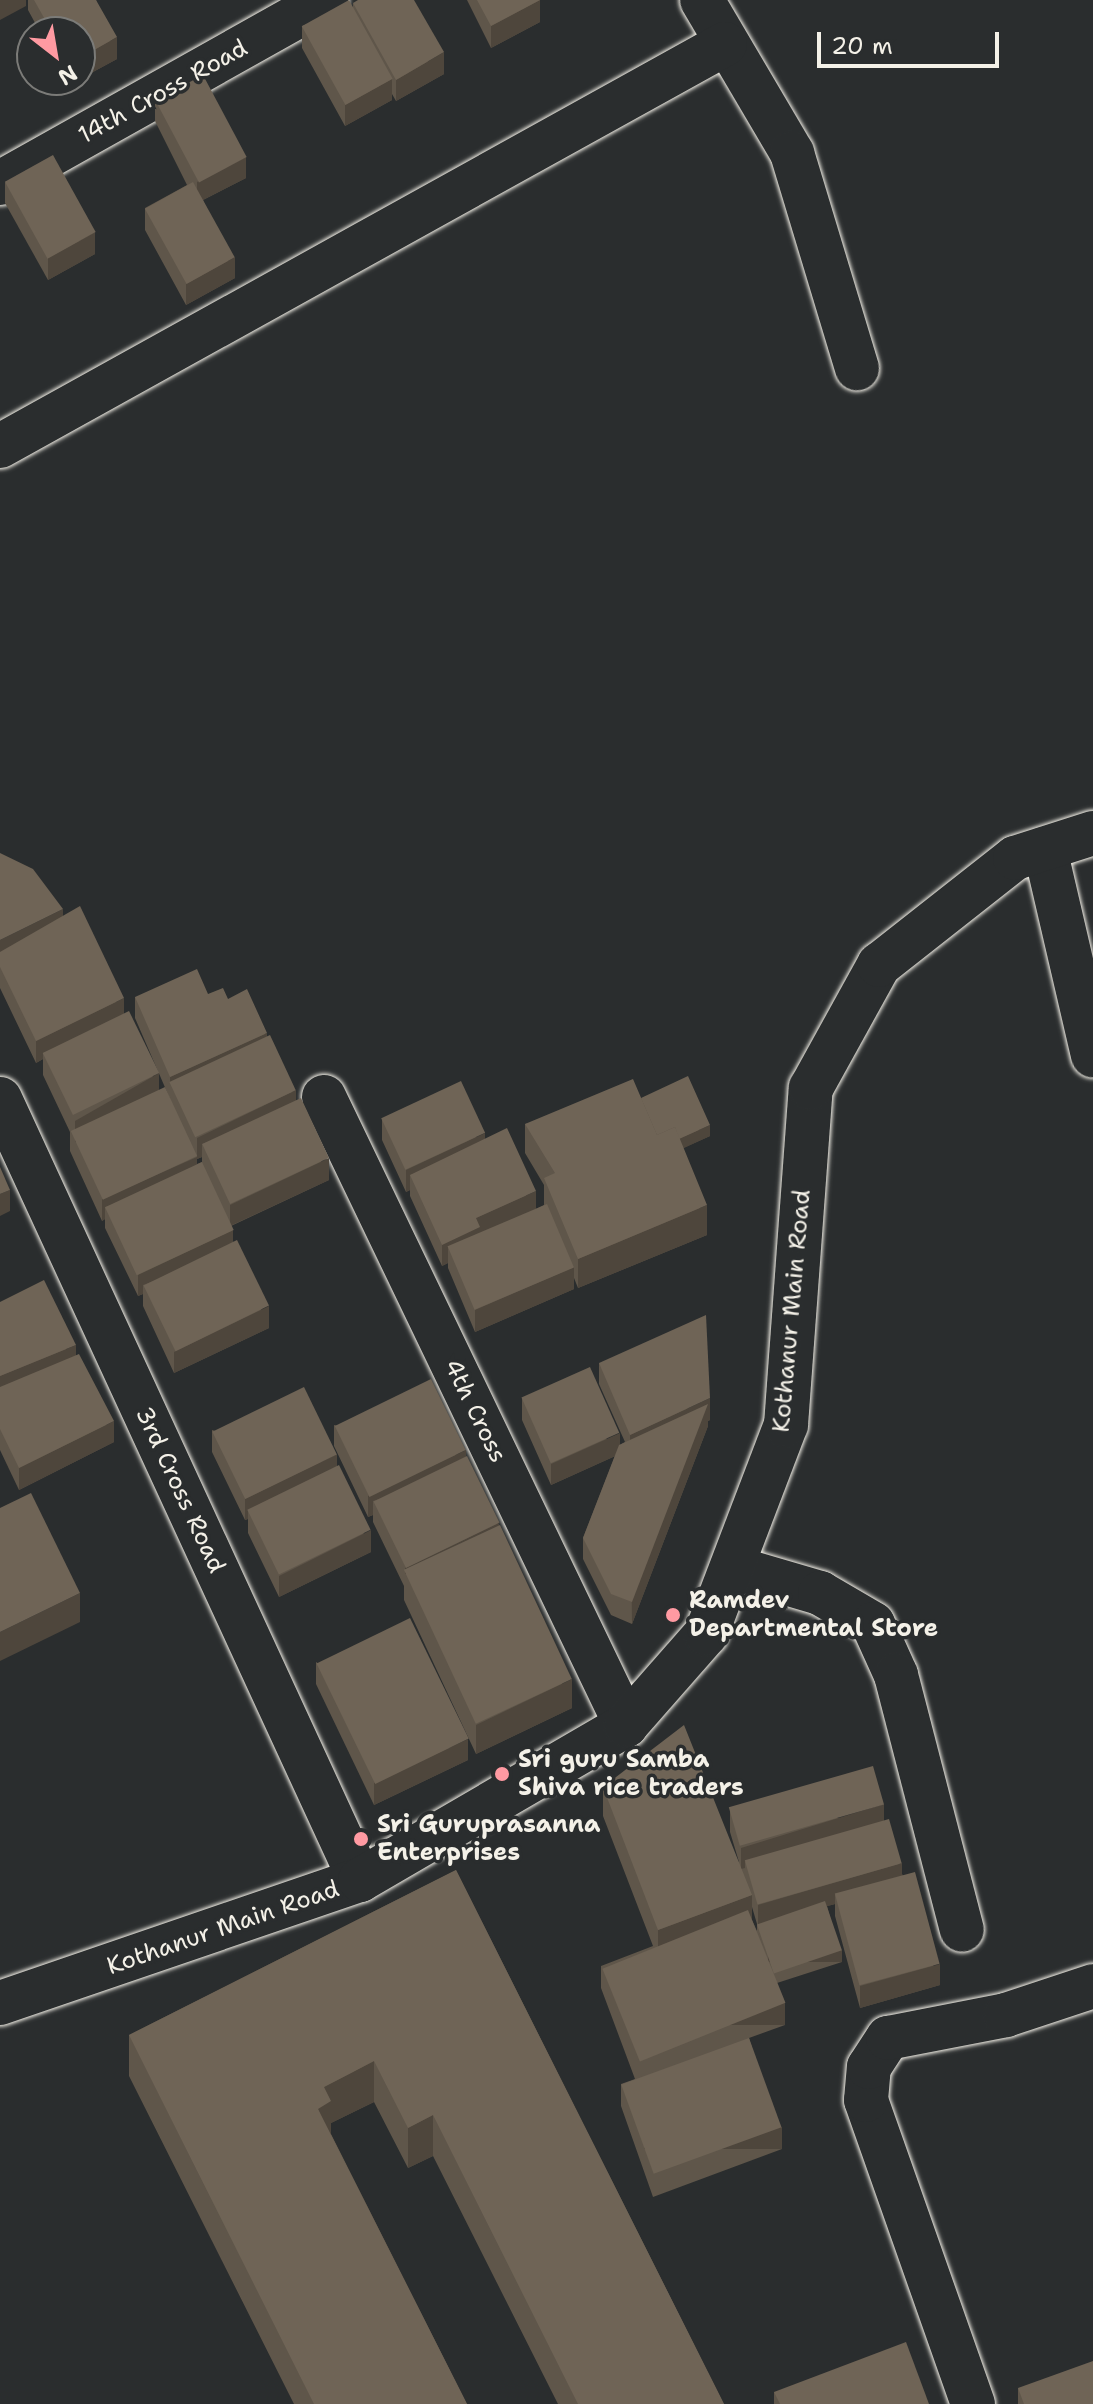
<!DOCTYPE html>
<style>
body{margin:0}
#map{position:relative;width:1093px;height:2404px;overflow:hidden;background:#2a2d2e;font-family:"Shantell Sans",sans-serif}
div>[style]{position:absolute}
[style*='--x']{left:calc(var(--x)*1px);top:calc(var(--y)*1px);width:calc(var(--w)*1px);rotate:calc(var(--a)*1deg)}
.roads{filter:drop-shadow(0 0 2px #f4f1e8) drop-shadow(0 0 2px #f4f1e8)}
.street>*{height:44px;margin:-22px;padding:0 22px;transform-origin:22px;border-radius:22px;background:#2a2d2e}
.secondary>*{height:44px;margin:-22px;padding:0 22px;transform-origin:22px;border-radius:22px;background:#2a2d2e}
.wall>*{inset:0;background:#5f564a}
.shaded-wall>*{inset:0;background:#4e463c;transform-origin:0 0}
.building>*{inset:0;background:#6f6456;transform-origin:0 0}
.dots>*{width:22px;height:22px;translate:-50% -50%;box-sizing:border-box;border:4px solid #2a2d2e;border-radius:50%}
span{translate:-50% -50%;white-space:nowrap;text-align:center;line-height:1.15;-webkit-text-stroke:7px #2a2d2e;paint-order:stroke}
.street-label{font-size:24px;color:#f4f1e8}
.poi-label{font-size:24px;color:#f4f1e8;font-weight:700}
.left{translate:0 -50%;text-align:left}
.north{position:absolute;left:16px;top:16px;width:80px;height:80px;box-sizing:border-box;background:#2a2d2e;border:2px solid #7b7b78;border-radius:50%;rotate:149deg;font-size:22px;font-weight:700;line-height:32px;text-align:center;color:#f4f1e8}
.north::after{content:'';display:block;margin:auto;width:28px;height:36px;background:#ff9aa2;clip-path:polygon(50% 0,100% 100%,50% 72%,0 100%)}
.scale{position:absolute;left:817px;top:32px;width:182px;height:36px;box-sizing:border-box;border:4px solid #f4f1e8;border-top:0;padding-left:10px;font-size:24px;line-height:28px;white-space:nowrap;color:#f4f1e8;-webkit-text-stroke:6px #2a2d2e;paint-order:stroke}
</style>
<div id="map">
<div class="roads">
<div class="street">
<i style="--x:702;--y:0;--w:178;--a:59.5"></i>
<i style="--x:792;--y:153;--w:225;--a:73.2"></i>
<i style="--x:0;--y:183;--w:374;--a:-29.3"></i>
<i style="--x:0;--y:446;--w:829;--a:-29.01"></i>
<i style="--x:1045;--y:849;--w:212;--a:76.9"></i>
<i style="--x:324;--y:1097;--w:697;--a:64.32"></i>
<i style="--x:0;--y:1099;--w:860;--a:65.25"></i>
<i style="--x:735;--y:1568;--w:89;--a:16.4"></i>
<i style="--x:820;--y:1593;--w:61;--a:30.3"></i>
<i style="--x:873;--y:1624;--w:56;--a:65.7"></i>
<i style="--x:896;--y:1675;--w:263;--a:75.5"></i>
<i style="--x:973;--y:2404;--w:322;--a:-109.4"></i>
<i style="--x:866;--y:2100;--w:33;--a:-85"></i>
<i style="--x:869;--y:2067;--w:35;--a:-57"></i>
<i style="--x:888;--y:2038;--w:120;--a:-11"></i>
<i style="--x:1006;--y:2015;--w:92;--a:-18.4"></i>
</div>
<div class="secondary">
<i style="--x:0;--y:2003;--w:380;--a:-18.9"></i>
<i style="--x:360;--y:1880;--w:308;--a:-30.2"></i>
<i style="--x:626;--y:1725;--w:121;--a:-48.7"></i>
<i style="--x:706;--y:1634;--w:224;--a:-69.1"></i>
<i style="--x:786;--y:1425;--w:338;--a:-85.8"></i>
<i style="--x:811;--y:1088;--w:141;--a:-61.1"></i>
<i style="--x:879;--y:965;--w:173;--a:-38.2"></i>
<i style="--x:1015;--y:858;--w:82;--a:-17.8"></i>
</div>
</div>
<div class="wall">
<i style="clip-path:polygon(28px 0,96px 0,117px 59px,80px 79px,80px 32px,40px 32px,28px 10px)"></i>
<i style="clip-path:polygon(467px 0,540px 0,540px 22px,491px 48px)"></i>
<i style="clip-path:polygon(353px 3px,444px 74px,396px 101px,392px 94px,392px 100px,345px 126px,302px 48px,302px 26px,353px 7px)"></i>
<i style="clip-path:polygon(155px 100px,246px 178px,203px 200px,235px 278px,186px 305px,145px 230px,145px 208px,187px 185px,155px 121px)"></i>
<i style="clip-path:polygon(5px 182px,95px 254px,48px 280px,5px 203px)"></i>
<i style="clip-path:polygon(evenodd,63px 916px,124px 1014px,159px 1090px,170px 1099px,135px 1018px,135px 997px,208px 994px,228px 999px,267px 1036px,296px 1100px,329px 1180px,231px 1226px,233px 1241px,269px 1328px,174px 1373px,143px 1306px,143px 1294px,138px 1296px,105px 1228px,105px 1219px,102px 1221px,70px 1151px,70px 1132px,43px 1075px,43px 1059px,36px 1063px,0 988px,0 967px,63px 916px,202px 1157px,202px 1162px,197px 1164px,197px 1159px,202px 1157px)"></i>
<i style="clip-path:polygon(641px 1098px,710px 1136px,683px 1148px,707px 1235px,578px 1288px,574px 1278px,574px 1289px,475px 1332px,448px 1268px,448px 1263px,442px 1266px,410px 1196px,410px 1190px,406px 1192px,382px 1140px,382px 1119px,485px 1139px,536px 1209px,544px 1205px,544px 1185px,525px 1153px,525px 1124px)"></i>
<i style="clip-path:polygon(0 1302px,76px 1356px,114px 1442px,19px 1490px,0 1450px)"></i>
<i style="clip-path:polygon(599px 1363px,710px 1420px,708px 1421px,708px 1426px,632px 1624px,611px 1615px,583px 1559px,583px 1538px,615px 1456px,551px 1485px,522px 1420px,522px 1398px,620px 1445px,625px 1442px,599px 1384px)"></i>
<i style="clip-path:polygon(334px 1425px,466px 1457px,499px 1526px,572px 1708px,476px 1754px,404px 1600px,404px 1586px,373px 1522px,373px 1515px,368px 1517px,334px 1446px)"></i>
<i style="clip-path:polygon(212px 1430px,337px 1466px,371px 1552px,279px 1597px,248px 1533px,248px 1519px,245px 1520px,212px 1452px)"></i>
<i style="clip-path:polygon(316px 1662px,468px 1760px,374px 1805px,316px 1684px)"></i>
<i style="clip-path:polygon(evenodd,603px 1787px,739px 1862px,730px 1832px,730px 1811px,884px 1821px,940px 1985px,860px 2008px,835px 1916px,835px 1904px,827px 1906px,842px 1962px,777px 1983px,785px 2025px,749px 2038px,782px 2149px,653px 2197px,621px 2106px,621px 2084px,635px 2079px,601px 1988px,601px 1966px,653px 1946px,603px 1816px,603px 1787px,752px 1907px,757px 1924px,757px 1931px,752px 1920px,752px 1907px)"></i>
<i style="clip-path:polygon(456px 1870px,724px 2404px,558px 2404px,433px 2156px,408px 2168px,374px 2102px,331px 2123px,331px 2134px,467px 2404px,294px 2404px,129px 2076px,129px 2035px)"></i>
<i style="clip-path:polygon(1018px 2388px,1093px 2404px,1018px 2404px)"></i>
<i style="clip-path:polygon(774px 2392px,929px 2404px,774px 2404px)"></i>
</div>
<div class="shaded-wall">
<i style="clip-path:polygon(0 0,26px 0,26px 6px,0 20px)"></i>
<i style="clip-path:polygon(540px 0,540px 22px,491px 48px,491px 26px)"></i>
<i style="clip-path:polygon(117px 37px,117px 59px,80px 79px,80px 58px)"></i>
<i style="clip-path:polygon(444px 52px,444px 74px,396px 101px,396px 80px)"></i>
<i style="clip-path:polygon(392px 79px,392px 100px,345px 126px,345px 105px)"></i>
<i style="clip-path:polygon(69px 80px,79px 80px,69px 85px)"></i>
<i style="clip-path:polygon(246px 157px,246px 178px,197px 203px,197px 182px)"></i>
<i style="clip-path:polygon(95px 232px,95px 254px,48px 280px,48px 258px)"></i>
<i style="clip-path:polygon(235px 257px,235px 278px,186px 305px,186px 284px)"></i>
<i style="clip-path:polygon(63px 909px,63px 931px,0 962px,0 940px)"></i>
<i style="clip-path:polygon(124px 998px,124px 1019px,43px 1053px,43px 1059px,36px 1063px,36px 1041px)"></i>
<i style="clip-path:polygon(267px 1033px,267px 1055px,170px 1083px,170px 1098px,170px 1077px)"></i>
<i style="clip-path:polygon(159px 1073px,159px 1095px,75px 1142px,75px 1121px)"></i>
<i style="clip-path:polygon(296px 1090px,296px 1111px,202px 1144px,202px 1157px,197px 1159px,197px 1178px,105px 1207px,105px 1219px,102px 1221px,102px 1199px,197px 1157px,197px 1138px)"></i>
<i style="clip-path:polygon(710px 1125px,710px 1136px,658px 1160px,658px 1148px)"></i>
<i style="clip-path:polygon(485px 1133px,485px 1154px,410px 1175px,410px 1190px,406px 1192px,406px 1170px)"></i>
<i style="clip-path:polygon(329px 1158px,329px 1180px,230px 1226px,230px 1205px)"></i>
<i style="clip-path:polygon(10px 1190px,10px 1211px,0 1216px,0 1194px)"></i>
<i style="clip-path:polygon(536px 1191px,536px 1212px,448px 1247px,448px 1263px,442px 1266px,442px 1245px,476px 1218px)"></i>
<i style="clip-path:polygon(707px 1205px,707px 1235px,578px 1288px,578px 1259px)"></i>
<i style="clip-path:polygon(233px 1230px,233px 1251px,143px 1285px,143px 1294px,138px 1296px,138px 1275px)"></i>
<i style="clip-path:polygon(574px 1267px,574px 1289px,475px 1332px,475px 1310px)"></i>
<i style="clip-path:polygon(269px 1306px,269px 1328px,174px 1373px,174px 1352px)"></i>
<i style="clip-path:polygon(76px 1345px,76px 1366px,0 1398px,0 1376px)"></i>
<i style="clip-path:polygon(710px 1398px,710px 1420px,708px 1421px,708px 1426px,632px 1624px,630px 1435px)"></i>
<i style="clip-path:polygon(114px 1421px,114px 1442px,19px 1490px,19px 1468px)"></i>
<i style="clip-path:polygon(620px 1433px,620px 1454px,551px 1485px,551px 1464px)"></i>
<i style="clip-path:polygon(466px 1450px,466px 1471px,373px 1501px,373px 1515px,368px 1517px,368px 1496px)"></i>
<i style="clip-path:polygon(337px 1454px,337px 1476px,248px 1511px,248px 1519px,245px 1520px,245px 1499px)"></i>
<i style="clip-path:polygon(499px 1523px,499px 1545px,405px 1574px,405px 1568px)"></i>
<i style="clip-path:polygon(371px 1530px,371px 1552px,279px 1597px,279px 1576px)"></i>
<i style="clip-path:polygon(80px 1593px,80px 1622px,0 1661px,0 1632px)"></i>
<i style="clip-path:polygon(572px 1679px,572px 1708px,476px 1754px,476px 1725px)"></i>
<i style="clip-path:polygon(468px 1739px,468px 1760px,374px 1805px,374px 1783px)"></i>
<i style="clip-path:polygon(884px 1804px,884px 1826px,745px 1862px,745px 1868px,741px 1869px,741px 1848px)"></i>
<i style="clip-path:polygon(902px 1863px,902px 1885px,835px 1895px,835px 1904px,758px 1926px,758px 1905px)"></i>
<i style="clip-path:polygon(752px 1895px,752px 1924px,658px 1959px,658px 1930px)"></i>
<i style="left:842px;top:1950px;width:12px;height:74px;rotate:90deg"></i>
<i style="clip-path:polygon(940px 1964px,940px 1985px,860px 2008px,860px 1986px)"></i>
<i style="left:785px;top:2003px;width:22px;height:160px;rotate:90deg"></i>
<i style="clip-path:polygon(374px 2061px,374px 2102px,331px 2123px,331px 2142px,318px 2109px,324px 2087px)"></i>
<i style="clip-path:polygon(433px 2115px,433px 2156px,408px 2168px,408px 2128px)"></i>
<i style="left:782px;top:2127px;width:22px;height:138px;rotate:90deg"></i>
</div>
<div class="building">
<i style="clip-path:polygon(34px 0,96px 0,117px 37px,80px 58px,80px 32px,52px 32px)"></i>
<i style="left:349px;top:0;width:90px;height:54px;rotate:61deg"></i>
<i style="clip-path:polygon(358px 0,414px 0,444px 52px,396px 80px,353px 3px)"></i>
<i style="clip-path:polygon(477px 0,540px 0,491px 26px)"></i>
<i style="left:203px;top:75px;width:93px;height:54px;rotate:62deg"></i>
<i style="left:53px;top:155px;width:88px;height:55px;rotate:61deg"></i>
<i style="left:193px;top:182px;width:86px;height:55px;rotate:61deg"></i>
<i style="clip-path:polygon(0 853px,33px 869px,63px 909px,0 940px)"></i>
<i style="clip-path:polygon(80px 906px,124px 998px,36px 1041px,0 967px,0 952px)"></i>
<i style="clip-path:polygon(197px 969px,208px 994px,223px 988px,228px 999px,247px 989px,267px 1033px,170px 1077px,135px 997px)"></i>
<i style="left:129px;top:1011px;width:69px;height:96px;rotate:64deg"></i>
<i style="left:270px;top:1035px;width:61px;height:111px;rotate:65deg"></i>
<i style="clip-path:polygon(688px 1076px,710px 1125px,679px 1139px,675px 1127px,657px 1135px,641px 1098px)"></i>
<i style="clip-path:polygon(633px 1079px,657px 1135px,675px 1127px,707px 1205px,578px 1259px,544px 1178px,555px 1173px,525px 1124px)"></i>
<i style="left:461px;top:1081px;width:57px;height:88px;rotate:65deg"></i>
<i style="left:165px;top:1087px;width:76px;height:104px;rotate:65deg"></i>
<i style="left:301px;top:1098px;width:66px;height:109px;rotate:65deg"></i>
<i style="clip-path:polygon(507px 1128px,536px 1191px,476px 1218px,480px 1227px,442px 1245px,410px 1175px)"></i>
<i style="left:202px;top:1162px;width:75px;height:107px;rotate:65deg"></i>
<i style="clip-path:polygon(0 1167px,10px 1190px,0 1194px)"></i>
<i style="left:547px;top:1204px;width:69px;height:108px;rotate:67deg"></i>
<i style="left:237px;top:1240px;width:73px;height:104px;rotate:64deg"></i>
<i style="clip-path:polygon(44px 1280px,76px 1345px,0 1376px,0 1302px)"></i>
<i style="clip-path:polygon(706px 1315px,710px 1398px,630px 1435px,599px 1363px)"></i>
<i style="clip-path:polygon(79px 1354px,114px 1421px,19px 1468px,0 1429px,0 1387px)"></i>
<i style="left:590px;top:1367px;width:72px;height:75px;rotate:66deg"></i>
<i style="left:431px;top:1379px;width:79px;height:107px;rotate:64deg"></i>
<i style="left:304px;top:1387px;width:75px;height:102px;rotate:64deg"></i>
<i style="clip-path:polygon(708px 1404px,632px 1602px,611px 1594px,583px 1538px,619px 1445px)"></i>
<i style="left:467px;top:1456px;width:74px;height:104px;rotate:64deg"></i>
<i style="left:339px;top:1465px;width:72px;height:102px;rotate:64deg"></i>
<i style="clip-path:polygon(31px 1493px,80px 1593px,0 1632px,0 1508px)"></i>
<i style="left:500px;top:1525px;width:170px;height:106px;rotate:65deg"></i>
<i style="left:410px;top:1618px;width:134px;height:104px;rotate:64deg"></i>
<i style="clip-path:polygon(684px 1725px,752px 1895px,658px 1930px,603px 1787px)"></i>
<i style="left:873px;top:1766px;width:40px;height:150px;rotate:74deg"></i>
<i style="left:889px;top:1819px;width:46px;height:150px;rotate:74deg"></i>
<i style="clip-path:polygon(456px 1870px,724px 2404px,578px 2404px,433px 2115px,408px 2128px,374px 2061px,324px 2087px,331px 2101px,318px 2109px,467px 2404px,314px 2404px,129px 2035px)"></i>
<i style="left:915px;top:1872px;width:95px;height:83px;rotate:75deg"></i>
<i style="left:825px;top:1901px;width:52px;height:72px;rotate:71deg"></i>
<i style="left:748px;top:1910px;width:100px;height:157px;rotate:68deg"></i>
<i style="left:749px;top:2038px;width:95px;height:136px;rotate:70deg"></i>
<i style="clip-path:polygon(906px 2342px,929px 2404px,780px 2404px,774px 2392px)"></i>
<i style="clip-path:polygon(1093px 2361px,1093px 2404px,1024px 2404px,1018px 2388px)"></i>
</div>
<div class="dots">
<i style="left:673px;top:1615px;background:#ff9aa2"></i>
<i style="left:502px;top:1774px;background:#ff9aa2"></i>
<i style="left:361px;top:1839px;background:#ff9aa2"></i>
</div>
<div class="street-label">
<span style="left:163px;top:92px;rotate:-29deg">14th Cross Road</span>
<span style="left:792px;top:1311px;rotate:-85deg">Kothanur Main Road</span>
<span style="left:475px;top:1411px;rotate:64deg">4th Cross</span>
<span style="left:180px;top:1490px;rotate:65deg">3rd Cross Road</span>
<span style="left:223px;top:1928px;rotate:-19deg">Kothanur Main Road</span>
</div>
<div class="poi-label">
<span class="left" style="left:689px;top:1615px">Ramdev<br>Departmental Store</span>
<span class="left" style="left:518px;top:1774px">Sri guru Samba<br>Shiva rice traders</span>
<span class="left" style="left:377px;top:1839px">Sri Guruprasanna<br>Enterprises</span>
</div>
<div class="north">N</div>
<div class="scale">20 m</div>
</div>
